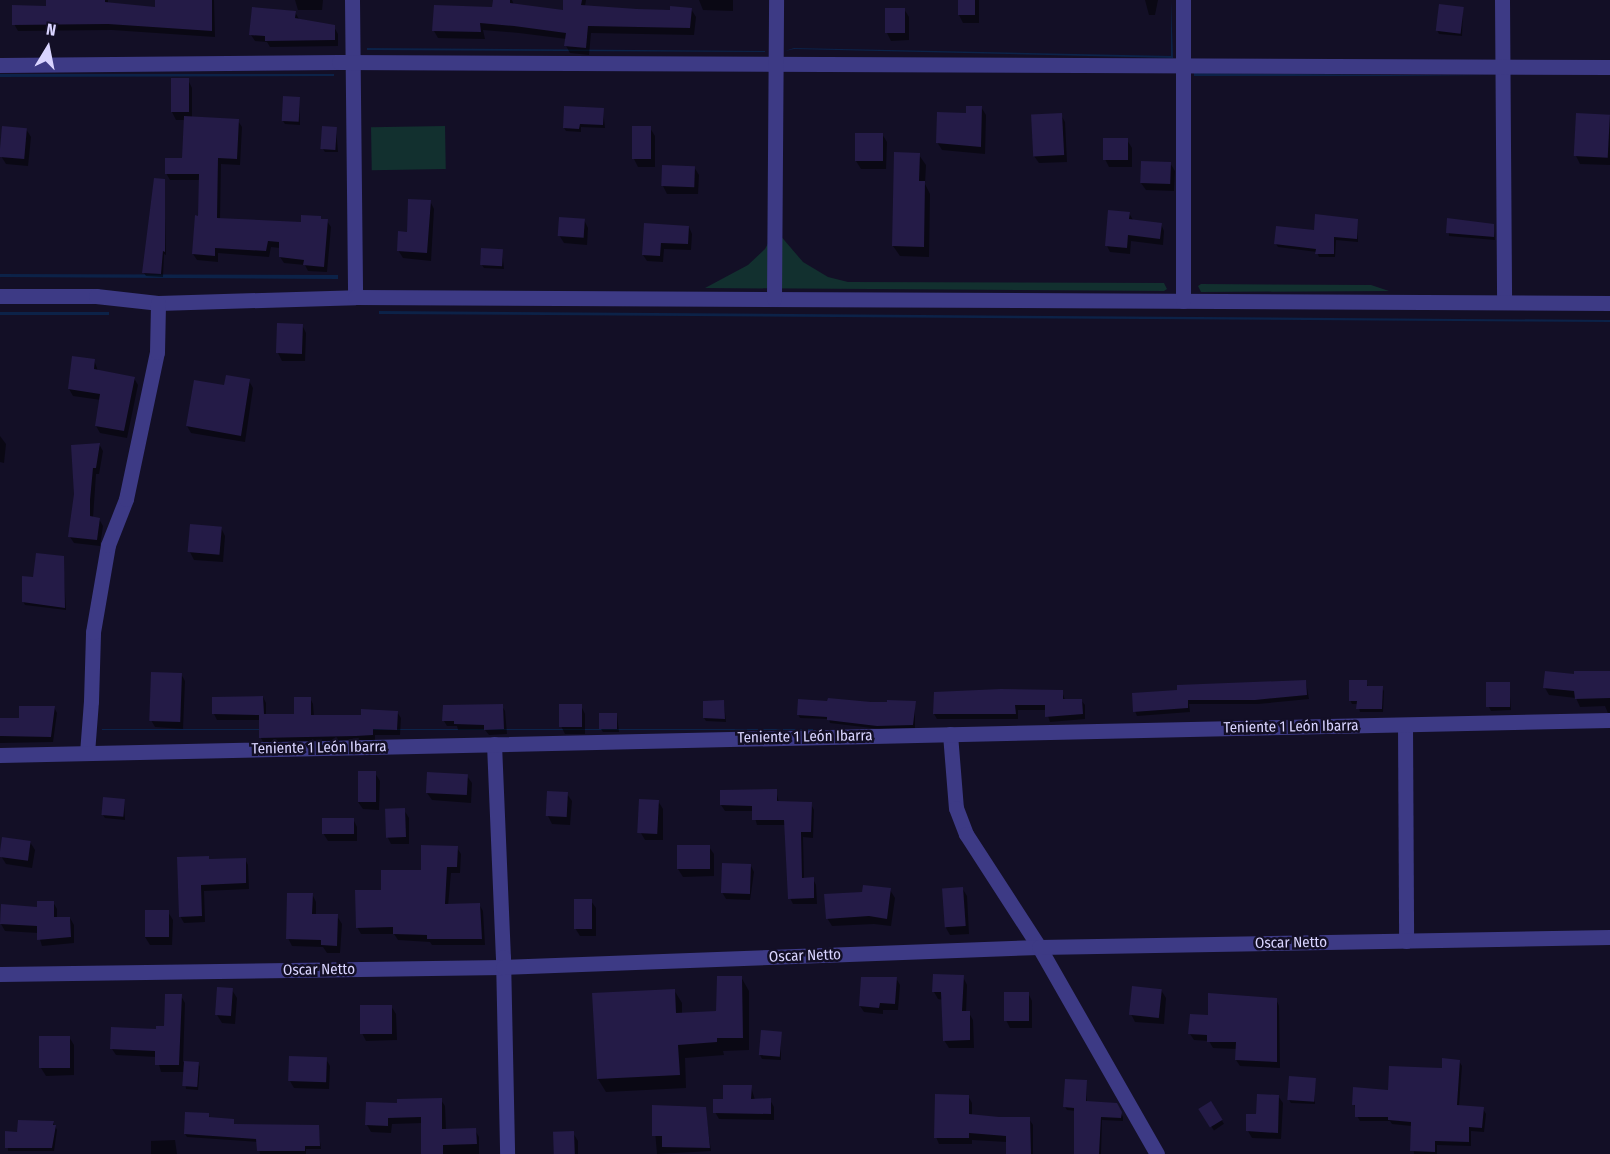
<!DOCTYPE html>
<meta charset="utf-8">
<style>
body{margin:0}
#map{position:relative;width:1610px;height:1154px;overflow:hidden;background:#130f26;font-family:"Fira Sans Condensed",sans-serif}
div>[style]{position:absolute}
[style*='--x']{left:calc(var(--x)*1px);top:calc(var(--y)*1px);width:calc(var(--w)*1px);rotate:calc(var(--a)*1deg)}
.green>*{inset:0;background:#12302f;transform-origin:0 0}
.water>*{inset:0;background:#0c2248;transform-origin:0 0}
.shadow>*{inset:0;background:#0007;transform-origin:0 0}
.building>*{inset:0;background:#241b47;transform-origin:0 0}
.street>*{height:15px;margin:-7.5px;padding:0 7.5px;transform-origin:7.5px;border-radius:7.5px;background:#3d3a85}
span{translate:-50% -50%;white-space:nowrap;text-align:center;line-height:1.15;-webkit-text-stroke:5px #130f26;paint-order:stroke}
.street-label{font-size:15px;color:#d9d4ff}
.north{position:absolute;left:18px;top:18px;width:60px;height:60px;-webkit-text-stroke:4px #130f26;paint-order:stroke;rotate:10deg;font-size:16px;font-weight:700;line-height:24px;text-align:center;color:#d9d4ff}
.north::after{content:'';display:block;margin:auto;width:21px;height:27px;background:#d9d4ff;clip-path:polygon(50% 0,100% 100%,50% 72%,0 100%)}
</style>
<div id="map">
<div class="green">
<i style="left:445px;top:126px;width:43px;height:74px;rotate:89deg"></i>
<i style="clip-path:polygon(779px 234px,803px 262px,828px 277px,848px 282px,1164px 283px,1167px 289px,1164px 291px,705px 288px,748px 265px,765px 249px,771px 238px)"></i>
<i style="clip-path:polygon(1201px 284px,1371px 285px,1389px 291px,1201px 292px,1198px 286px)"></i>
</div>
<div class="water">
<i style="clip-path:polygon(1171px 0,1173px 58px,794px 49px,785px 51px,794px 48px,1171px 56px)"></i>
<i style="clip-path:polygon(367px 48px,765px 51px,765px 52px,367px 50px)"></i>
<i style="clip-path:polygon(1194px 73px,1489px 76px,1194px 76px)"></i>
<i style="clip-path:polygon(0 74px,334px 74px,334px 76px,0 77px)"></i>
<i style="clip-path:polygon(0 274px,338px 275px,338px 279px,0 277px)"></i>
<i style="clip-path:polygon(379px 311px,1610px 320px,1610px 322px,379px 314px)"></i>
<i style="left:109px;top:312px;width:3px;height:109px;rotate:90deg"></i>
<i style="left:813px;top:729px;width:1px;height:711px;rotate:90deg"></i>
</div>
<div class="shadow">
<i style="clip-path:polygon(48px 0,108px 0,108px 4px,156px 9px,157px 0,214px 0,215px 37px,112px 30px,18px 31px,14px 24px,48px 7px)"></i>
<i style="clip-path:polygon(295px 0,323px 0,322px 10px,298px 10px)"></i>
<i style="clip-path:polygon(495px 0,512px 0,514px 5px,564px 11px,564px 0,586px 0,585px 6px,671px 12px,691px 9px,696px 17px,694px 35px,591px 33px,589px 55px,570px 53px,566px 46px,567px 39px,519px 33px,483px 30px,485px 39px,438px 38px,434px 31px,494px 8px)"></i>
<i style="clip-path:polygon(699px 0,733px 0,733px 11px,703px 10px)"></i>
<i style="clip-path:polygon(959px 0,979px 0,979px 23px,963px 23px,959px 15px)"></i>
<i style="clip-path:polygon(1145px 0,1158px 0,1155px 15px,1149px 15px)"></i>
<i style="clip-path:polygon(1463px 8px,1462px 36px,1439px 34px,1437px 30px)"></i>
<i style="clip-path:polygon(904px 9px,909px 17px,909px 40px,891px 41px,887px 33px)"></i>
<i style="clip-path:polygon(295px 12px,299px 19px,334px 27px,338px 34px,338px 46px,270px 47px,267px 42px,255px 41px,251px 35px)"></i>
<i style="clip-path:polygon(188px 80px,192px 88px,192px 118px,238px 121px,242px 127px,240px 165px,221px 164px,220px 220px,302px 223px,327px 221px,331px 227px,327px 272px,308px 271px,305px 265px,284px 263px,280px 257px,280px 248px,271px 247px,269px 257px,218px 253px,218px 262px,197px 260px,193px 254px,199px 217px,201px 180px,170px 180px,166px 173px,184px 160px,186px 120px,176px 120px,172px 112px)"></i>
<i style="clip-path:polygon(299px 98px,300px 125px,285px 124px,283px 121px)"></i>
<i style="clip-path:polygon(981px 107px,986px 115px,985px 154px,942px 150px,937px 142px,967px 115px)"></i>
<i style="clip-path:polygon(603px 110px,605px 128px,581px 127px,581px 132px,566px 131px,564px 128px)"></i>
<i style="clip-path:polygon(1061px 115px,1065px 122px,1067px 162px,1039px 163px,1034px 156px)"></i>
<i style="clip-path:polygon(1578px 115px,1610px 116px,1610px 165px,1580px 164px,1576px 156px)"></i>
<i style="clip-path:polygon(336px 128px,338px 152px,325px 152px,323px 149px)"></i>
<i style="clip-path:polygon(650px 128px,655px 136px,655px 167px,638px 167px,634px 159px)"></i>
<i style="clip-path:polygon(26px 129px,31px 137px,28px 166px,6px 164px,1px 156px)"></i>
<i style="clip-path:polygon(882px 134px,887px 142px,886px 169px,861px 169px,856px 161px)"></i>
<i style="clip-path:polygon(1127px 140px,1132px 148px,1132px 167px,1109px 167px,1105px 159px)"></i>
<i style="clip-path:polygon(919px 155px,926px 165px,925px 184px,930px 194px,929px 257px,900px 256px,893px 246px)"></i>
<i style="clip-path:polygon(1170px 163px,1175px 171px,1174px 191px,1146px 190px,1141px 183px)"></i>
<i style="clip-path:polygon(694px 167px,699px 175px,698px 194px,667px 194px,663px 186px)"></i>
<i style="clip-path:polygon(164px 180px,166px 255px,164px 254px,163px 277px,146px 276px,144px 273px)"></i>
<i style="clip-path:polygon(430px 201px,434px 209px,431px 261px,403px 258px,398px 250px)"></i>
<i style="clip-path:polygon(1129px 213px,1133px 220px,1161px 224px,1164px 231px,1163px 245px,1131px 241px,1130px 254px,1110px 252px,1107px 246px)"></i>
<i style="clip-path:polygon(584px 220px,588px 228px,587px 245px,564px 243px,559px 235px)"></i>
<i style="clip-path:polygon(1448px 220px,1493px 225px,1495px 240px,1449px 236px)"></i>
<i style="clip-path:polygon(1357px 221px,1358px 242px,1336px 240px,1335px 257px,1319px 257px,1317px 252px,1278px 247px,1276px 244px)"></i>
<i style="clip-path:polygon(645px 225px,689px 227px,692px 234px,691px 250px,664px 249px,663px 262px,647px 261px,643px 255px)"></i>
<i style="clip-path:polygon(502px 250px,504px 269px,484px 268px,482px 265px)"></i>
<i style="clip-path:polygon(302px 325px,306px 333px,305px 361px,282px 361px,278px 353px)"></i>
<i style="clip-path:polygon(94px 360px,98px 371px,134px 378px,138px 385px,127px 438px,100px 433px,96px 426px,101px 400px,73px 396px,69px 389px)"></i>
<i style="clip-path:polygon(249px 381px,253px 388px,245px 442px,191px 433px,187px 426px,225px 387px)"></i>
<i style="clip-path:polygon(0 436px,6px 444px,4px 463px,0 462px)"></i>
<i style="clip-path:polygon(99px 444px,103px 451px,99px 474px,96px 474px,93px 518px,99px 519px,103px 526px,100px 546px,74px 543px,70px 537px)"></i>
<i style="clip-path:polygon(221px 528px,225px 536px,223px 562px,194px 560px,190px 552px)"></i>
<i style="clip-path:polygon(63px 557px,66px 610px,25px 605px,23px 601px,34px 579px)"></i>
<i style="clip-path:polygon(1610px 672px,1610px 718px,1605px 706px,1580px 707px,1576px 698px,1549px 695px,1545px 688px,1575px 676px)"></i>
<i style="clip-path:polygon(181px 674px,185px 681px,183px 729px,155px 727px,151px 720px)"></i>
<i style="clip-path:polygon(1366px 681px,1368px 687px,1382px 688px,1384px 691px,1383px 712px,1360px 712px,1358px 704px,1352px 704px,1350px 700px)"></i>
<i style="clip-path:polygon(1306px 682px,1309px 699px,1258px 704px,1189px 704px,1190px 712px,1137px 716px,1135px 711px,1134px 694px)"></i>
<i style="clip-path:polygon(1509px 684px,1511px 710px,1491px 711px,1489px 707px)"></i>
<i style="clip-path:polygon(1062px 691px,1065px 700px,1081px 700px,1085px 705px,1085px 719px,1050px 722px,1046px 710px,1018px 710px,1018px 719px,937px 719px,934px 714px)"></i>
<i style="clip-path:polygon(263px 697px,266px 703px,266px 716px,296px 715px,310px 698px,313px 704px,314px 717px,363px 717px,397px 712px,401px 718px,400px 735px,375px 735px,375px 740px,264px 744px,261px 738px,261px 720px,217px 720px,214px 714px)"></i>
<i style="clip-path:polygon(724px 702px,726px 722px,706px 721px,704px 718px)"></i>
<i style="clip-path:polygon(915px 702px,915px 728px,880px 729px,830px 723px,829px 719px,800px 718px,798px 714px,871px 704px)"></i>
<i style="clip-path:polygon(502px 706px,505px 711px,507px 734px,489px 735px,485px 730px,458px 730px,457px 726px,447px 726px,444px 721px)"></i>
<i style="clip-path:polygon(581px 706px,585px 714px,585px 734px,565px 734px,561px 726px)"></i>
<i style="clip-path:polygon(54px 707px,57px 713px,53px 742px,0 743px,0 719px,21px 720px)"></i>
<i style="clip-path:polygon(617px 715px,619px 732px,603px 732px,601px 729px)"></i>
<i style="clip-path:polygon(375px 773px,380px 781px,379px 810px,363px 809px,358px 802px)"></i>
<i style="clip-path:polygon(467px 776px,472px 783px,471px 803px,432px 800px,427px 793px)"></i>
<i style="clip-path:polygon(776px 790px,779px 803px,811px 804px,814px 810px,813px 838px,803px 837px,804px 879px,813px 879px,816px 885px,817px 904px,793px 904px,790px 898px,786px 825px,757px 825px,753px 811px,725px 811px,721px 805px,721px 792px)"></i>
<i style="clip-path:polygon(549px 792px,567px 794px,572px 801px,570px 825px,552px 824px,548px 816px)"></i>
<i style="clip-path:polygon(124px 800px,125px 820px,105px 818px,103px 815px)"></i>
<i style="clip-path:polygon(658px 801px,663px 809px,663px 840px,645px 840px,641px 833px)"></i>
<i style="clip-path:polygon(404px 810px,409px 818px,409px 844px,391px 844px,387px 836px)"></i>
<i style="clip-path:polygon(353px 819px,357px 827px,357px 841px,328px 841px,323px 833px)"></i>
<i style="clip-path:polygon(30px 842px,35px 850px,32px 868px,6px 864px,1px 856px)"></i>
<i style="clip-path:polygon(678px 847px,709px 847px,714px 854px,714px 876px,683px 877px,678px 869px)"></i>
<i style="clip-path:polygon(457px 848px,461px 854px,460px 873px,451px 873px,448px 906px,479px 904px,483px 911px,485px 945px,432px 945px,430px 942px,398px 940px,394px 934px,361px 934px,357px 927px,382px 891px,422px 872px)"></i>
<i style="clip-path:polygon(179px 859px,245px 859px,248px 865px,249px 889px,204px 891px,205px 922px,184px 923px,180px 916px)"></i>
<i style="clip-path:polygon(751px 866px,754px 872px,750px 900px,726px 899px,722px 892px)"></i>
<i style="clip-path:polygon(962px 888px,967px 896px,969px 934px,950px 935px,946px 928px)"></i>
<i style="clip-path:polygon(890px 890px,895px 898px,891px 926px,874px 924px,832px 926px,827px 918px)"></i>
<i style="clip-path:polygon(312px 894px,316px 902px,316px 915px,337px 916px,342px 924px,340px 953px,327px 953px,323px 947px,292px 946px,288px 938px)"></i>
<i style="clip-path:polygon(591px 901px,596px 908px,596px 936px,580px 936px,575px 928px)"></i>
<i style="clip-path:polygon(53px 902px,57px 909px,57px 919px,70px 918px,74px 925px,74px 943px,42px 946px,38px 933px,5px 931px,1px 924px)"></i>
<i style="clip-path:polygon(168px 912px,173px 920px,172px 945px,150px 945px,145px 937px)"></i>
<i style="clip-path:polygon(741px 977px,749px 991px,749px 1050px,723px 1051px,724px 1055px,685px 1058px,686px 1088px,606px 1092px,598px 1079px,674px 990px,682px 1003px,682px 1014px,718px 1012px)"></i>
<i style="clip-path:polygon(963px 977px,967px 985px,966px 1013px,969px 1013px,973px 1020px,974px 1048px,949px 1048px,944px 1040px,943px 1000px,938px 999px,934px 992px)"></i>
<i style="clip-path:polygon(896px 978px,900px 985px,898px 1010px,883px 1010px,883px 1014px,864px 1012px,860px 1006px)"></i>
<i style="clip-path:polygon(232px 990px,237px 998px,235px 1024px,222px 1023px,217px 1015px)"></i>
<i style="clip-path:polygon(1161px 990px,1166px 998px,1164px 1024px,1135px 1022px,1131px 1014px)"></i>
<i style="clip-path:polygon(1028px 993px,1032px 1001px,1032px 1028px,1010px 1028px,1006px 1020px)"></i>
<i style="clip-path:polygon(181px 996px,185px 1003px,183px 1062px,198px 1063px,200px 1067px,198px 1090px,186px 1089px,184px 1072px,161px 1072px,157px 1057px,116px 1055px,112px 1049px,166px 1028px)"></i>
<i style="clip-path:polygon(1276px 999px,1279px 1006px,1280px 1068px,1240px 1066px,1236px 1060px,1237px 1049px,1213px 1048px,1209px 1041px,1194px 1040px,1190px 1034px,1209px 1017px)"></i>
<i style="clip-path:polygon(391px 1006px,396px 1014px,397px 1040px,366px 1041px,362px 1033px)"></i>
<i style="clip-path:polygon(781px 1034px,781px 1060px,762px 1059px,760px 1055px)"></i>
<i style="clip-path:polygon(69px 1037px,74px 1045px,74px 1075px,46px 1076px,41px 1068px)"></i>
<i style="clip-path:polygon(326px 1059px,330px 1066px,329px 1089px,294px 1088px,290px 1081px)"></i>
<i style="clip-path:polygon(1459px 1061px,1462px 1066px,1459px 1106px,1483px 1109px,1486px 1114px,1484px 1132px,1471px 1131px,1471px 1146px,1437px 1145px,1437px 1154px,1414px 1154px,1412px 1126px,1392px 1124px,1390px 1121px,1360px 1121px,1357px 1116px,1354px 1104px)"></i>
<i style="clip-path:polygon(1315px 1079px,1315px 1104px,1291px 1103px,1289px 1100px)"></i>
<i style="clip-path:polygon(1086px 1082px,1087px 1102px,1118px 1108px,1123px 1117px,1123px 1121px,1102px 1120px,1101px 1154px,1075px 1154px,1076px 1111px,1067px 1110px,1065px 1107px)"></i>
<i style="clip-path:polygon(751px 1087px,755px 1100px,770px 1100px,774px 1107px,774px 1120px,719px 1119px,715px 1112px,724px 1101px)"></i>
<i style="clip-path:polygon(968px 1096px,972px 1103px,972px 1116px,1029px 1119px,1033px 1125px,1033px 1154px,1008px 1154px,1007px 1142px,972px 1140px,972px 1144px,939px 1144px,936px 1137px)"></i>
<i style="clip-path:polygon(1278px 1096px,1283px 1103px,1281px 1139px,1252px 1138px,1248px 1131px,1258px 1116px)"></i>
<i style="clip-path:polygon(441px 1100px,445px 1106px,446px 1130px,475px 1130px,479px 1137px,479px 1154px,423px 1154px,423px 1123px,392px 1124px,391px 1133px,371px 1132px,367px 1125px,399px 1104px)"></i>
<i style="left:1210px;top:1103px;width:25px;height:12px;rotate:56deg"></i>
<i style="clip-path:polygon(653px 1107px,705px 1108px,711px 1151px,657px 1154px)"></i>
<i style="clip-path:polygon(208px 1114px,211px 1119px,233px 1120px,235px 1126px,318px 1126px,321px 1149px,306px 1149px,306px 1154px,260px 1154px,258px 1142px,187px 1137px,185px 1134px)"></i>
<i style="clip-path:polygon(53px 1122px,57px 1130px,54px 1151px,8px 1151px,7px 1133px,19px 1133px)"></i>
<i style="clip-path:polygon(573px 1133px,578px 1141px,578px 1154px,555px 1154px)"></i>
<i style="clip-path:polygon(175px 1140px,177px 1154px,151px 1154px,151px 1141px)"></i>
</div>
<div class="building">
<i style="clip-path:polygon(46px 0,105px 0,105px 2px,155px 7px,155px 0,212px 0,212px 31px,108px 24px,12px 25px,12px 5px,46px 6px)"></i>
<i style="clip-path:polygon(493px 0,510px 0,510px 3px,563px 10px,563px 0,582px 0,581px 5px,637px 9px,670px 10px,670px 6px,692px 8px,690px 28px,588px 26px,586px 48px,564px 46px,566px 33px,514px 26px,480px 23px,481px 32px,432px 31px,434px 5px,492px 7px)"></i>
<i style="left:958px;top:0;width:17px;height:15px"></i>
<i style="left:1439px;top:4px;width:25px;height:27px;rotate:7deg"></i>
<i style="clip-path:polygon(252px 7px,296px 11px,295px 18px,335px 25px,335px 40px,265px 41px,265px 36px,249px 35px)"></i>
<i style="left:885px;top:8px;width:20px;height:25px"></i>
<i style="left:171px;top:78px;width:18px;height:34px"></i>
<i style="left:283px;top:96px;width:17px;height:25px;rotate:3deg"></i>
<i style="clip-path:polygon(564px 106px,604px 108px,603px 125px,580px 124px,579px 129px,563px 128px)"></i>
<i style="clip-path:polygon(966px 106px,982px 106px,981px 147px,936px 143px,937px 112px,966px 113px)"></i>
<i style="left:1062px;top:113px;width:42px;height:31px;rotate:87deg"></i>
<i style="left:1576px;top:113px;width:34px;height:43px;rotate:3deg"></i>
<i style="clip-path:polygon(184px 116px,239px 119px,237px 159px,218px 158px,217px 218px,301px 222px,301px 215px,321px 216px,321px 219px,328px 219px,324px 267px,303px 265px,304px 260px,279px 257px,279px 242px,268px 241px,266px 251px,215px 248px,215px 256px,192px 254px,195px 215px,198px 216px,199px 174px,165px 174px,165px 158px,182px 158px)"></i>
<i style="left:2px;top:126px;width:25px;height:31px;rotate:5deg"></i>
<i style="left:322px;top:126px;width:15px;height:23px;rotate:4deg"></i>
<i style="left:632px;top:126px;width:19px;height:33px"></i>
<i style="left:855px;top:133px;width:28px;height:28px"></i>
<i style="left:1103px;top:138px;width:25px;height:22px"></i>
<i style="clip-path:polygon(894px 152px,920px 153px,919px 181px,925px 181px,924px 247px,892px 246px)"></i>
<i style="left:1141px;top:161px;width:30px;height:22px;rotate:2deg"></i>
<i style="left:662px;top:165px;width:33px;height:21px;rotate:2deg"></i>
<i style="clip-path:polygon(154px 178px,165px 179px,165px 252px,163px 251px,161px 274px,142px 273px)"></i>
<i style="clip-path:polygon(408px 199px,431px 200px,427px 253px,397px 251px,398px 231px,407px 232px)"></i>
<i style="clip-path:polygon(1108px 210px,1130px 212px,1129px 219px,1162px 223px,1160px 239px,1128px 235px,1127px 248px,1105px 246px)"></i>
<i style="clip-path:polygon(1315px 214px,1358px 219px,1357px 239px,1334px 237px,1334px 254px,1315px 254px,1316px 249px,1274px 244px,1276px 226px,1314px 230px)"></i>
<i style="left:559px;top:217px;width:26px;height:19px;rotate:4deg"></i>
<i style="clip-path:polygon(1447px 218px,1494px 224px,1494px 237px,1446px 233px)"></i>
<i style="clip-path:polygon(644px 223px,689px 226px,688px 244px,661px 243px,660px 256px,642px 255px)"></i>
<i style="left:481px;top:248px;width:22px;height:17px;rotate:3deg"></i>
<i style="left:277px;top:323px;width:26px;height:30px;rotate:2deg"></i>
<i style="clip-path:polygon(72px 356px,95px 359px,94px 369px,135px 377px,124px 431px,95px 426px,100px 394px,68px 389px)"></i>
<i style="clip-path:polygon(226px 375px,250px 379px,241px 436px,186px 426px,194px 380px,224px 385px)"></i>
<i style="clip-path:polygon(100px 443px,96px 468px,93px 468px,90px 500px,90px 516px,100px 518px,97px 540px,68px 537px,74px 494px,71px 445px)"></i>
<i style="left:190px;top:524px;width:32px;height:28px;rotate:5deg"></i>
<i style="clip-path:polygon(36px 553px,64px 556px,65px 608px,22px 602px,22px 576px,33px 577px)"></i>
<i style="clip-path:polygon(1545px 671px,1574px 674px,1574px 671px,1610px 671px,1610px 698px,1575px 699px,1574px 691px,1543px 688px)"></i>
<i style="left:151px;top:672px;width:31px;height:49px;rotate:2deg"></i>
<i style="clip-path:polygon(1306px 680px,1307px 695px,1255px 700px,1188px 700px,1188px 708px,1133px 712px,1132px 693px,1177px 690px,1177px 685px)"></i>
<i style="clip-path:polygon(1349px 680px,1367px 680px,1367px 686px,1383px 686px,1382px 709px,1356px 709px,1357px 701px,1349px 701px)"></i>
<i style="left:1510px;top:682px;width:25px;height:24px;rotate:90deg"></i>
<i style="clip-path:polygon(1001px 689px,1063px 690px,1063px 699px,1082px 699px,1083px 714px,1045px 717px,1045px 705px,1015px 705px,1016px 714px,933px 714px,934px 692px)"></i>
<i style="clip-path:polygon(263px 696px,264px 714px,294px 714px,294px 697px,311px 697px,311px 715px,361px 715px,361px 709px,398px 711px,397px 730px,373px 729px,373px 735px,356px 736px,259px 738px,259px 715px,212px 714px,212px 697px)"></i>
<i style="clip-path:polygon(828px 698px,871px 702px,887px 702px,887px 700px,916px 701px,913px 725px,877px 726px,827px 720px,827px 717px,797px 715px,798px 699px,827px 701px)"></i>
<i style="clip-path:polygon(724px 700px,725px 719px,703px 718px,703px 701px)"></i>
<i style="clip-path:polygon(503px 704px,504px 729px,484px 730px,484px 725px,454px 724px,454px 721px,442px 721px,443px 705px)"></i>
<i style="left:559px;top:704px;width:23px;height:23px"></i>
<i style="clip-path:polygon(19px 706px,55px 706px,51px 737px,0 736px,0 718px,19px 718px)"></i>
<i style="left:599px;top:713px;width:18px;height:16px"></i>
<i style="left:358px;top:771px;width:18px;height:31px"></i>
<i style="left:427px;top:772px;width:41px;height:21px;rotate:3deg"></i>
<i style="clip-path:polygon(777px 789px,777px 801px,812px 802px,811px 832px,801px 832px,802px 878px,814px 877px,814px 898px,788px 899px,784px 820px,752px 820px,752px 806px,720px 805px,720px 790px)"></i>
<i style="left:547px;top:791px;width:21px;height:25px;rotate:3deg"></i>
<i style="left:103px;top:797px;width:22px;height:18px;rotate:5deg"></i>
<i style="left:639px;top:799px;width:20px;height:34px;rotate:3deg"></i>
<i style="left:405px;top:808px;width:29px;height:20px;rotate:88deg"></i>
<i style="left:322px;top:818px;width:32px;height:16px"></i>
<i style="left:2px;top:837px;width:29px;height:20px;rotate:8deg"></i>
<i style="clip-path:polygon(421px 845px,458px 846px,457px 867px,447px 867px,445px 904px,480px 903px,482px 939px,427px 939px,427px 935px,393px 934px,393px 927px,356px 928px,355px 890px,381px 890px,381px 870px,421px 870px)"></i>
<i style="left:677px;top:845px;width:33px;height:24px"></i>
<i style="clip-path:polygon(209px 856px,209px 859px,246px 858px,246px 883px,201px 885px,202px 916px,179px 917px,177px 857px)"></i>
<i style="left:722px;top:863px;width:29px;height:30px;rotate:2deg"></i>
<i style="clip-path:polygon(863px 885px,891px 888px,887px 919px,869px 916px,826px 919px,824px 894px,862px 892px)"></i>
<i style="left:963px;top:887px;width:39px;height:21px;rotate:86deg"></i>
<i style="clip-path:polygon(287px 893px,313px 893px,312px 914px,338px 914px,337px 946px,321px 945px,321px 940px,286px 939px)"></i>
<i style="left:574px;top:899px;width:18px;height:30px"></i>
<i style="clip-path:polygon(37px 901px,54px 901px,54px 917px,70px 917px,71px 937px,37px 940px,37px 926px,0 924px,1px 904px,37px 907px)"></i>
<i style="left:145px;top:910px;width:24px;height:27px"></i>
<i style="clip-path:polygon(933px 974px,964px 975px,962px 1011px,970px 1011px,970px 1040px,943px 1041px,941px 992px,932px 992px)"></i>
<i style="clip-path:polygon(717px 976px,742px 976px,743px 1038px,717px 1038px,717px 1042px,678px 1045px,680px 1075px,597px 1079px,592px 993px,675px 989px,676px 1013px,716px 1011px)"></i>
<i style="clip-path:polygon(861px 977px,897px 977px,895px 1004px,880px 1003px,879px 1008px,859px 1006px)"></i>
<i style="left:1132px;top:986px;width:30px;height:29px;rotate:6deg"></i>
<i style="left:217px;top:987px;width:16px;height:28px;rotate:4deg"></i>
<i style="left:1004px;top:992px;width:25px;height:29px"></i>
<i style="clip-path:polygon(1208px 993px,1277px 998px,1277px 1062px,1235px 1060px,1236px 1042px,1207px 1042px,1207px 1035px,1188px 1034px,1190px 1014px,1208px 1015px)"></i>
<i style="clip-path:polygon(165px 994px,182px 994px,179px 1065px,155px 1065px,155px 1051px,110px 1049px,111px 1027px,156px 1029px,156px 1026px,164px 1026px)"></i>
<i style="left:360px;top:1005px;width:32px;height:29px"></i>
<i style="left:761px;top:1030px;width:21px;height:25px;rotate:5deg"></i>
<i style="left:39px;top:1036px;width:31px;height:32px"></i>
<i style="left:289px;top:1056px;width:38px;height:25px;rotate:2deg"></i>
<i style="clip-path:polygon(1442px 1058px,1460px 1060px,1457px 1105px,1484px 1107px,1482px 1128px,1469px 1127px,1469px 1142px,1435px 1141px,1435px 1152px,1410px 1151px,1411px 1122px,1388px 1120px,1388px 1117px,1355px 1117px,1355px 1105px,1352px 1105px,1353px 1087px,1388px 1090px,1389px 1066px,1442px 1068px)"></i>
<i style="left:184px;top:1061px;width:15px;height:25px;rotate:4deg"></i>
<i style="left:1289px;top:1076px;width:27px;height:24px;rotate:4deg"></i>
<i style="clip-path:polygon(1065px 1079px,1087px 1080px,1086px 1101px,1117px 1103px,1122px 1112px,1121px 1118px,1101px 1117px,1099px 1154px,1074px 1154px,1074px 1108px,1063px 1107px)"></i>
<i style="clip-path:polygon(723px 1085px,752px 1085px,751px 1099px,771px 1098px,771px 1114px,713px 1113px,713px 1099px,723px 1099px)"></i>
<i style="clip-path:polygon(935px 1094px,969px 1095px,969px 1114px,999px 1117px,1030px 1117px,1031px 1154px,1006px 1154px,1006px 1136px,969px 1133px,969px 1138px,934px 1138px)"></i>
<i style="clip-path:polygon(1257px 1094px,1279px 1095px,1278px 1133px,1246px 1131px,1246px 1114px,1256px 1114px)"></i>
<i style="clip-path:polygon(442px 1098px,442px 1129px,476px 1128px,477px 1144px,443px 1145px,443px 1154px,421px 1154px,421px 1117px,388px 1118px,388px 1126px,365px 1125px,366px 1102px,397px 1103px,397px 1099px)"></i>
<i style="left:1211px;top:1101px;width:22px;height:15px;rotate:58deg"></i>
<i style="clip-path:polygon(652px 1105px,706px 1107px,710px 1148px,662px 1147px,662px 1136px,652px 1136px)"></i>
<i style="clip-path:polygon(185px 1112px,209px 1113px,209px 1117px,234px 1119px,234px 1124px,319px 1125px,320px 1146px,305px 1146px,305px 1151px,257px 1151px,256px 1139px,184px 1134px)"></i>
<i style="clip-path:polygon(18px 1120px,54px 1121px,53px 1125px,56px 1125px,52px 1148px,5px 1148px,5px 1131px,17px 1132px)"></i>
<i style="left:574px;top:1131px;width:23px;height:21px;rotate:88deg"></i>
</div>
<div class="street">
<i style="--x:352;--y:0;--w:297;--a:89.4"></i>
<i style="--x:1502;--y:0;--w:302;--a:89.6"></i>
<i style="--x:0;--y:65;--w:339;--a:-0.5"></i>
<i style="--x:339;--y:62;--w:1271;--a:0.23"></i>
<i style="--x:0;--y:296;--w:96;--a:0"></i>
<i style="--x:96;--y:296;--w:62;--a:6.4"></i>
<i style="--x:158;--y:303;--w:197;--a:-1.7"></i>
<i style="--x:355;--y:297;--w:1255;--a:0.27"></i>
<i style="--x:774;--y:299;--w:299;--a:-89.6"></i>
<i style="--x:1183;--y:301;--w:301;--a:-90"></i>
<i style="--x:1405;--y:725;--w:216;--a:89.7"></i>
<i style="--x:950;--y:734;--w:74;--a:85.4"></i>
<i style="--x:956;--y:808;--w:28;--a:69"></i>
<i style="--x:966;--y:834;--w:135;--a:57.1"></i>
<i style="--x:1039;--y:947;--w:238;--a:60.3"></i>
<i style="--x:494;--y:744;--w:213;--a:87.6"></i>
<i style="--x:503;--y:957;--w:197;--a:88.8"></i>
<i style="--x:87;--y:753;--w:52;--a:-85.6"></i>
<i style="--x:91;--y:701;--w:69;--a:-88.3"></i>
<i style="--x:93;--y:632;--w:88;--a:-80.2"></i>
<i style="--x:108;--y:545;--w:49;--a:-68.6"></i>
<i style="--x:126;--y:499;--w:150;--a:-78.1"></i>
<i style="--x:157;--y:352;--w:49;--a:-88.8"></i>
<i style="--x:0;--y:755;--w:1610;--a:-1.25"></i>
<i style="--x:0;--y:974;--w:503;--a:-0.8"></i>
<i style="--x:503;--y:967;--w:536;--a:-2.14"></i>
<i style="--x:1039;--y:947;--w:571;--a:-1"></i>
</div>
<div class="street-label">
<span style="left:1291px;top:727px;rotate:-1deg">Teniente 1 León Ibarra</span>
<span style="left:805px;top:737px;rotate:-1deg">Teniente 1 León Ibarra</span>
<span style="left:319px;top:748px;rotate:-1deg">Teniente 1 León Ibarra</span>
<span style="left:1291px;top:943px;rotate:-1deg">Oscar Netto</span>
<span style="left:805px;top:956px;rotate:-2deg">Oscar Netto</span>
<span style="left:319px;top:970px;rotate:-1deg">Oscar Netto</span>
</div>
<div class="north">N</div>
</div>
